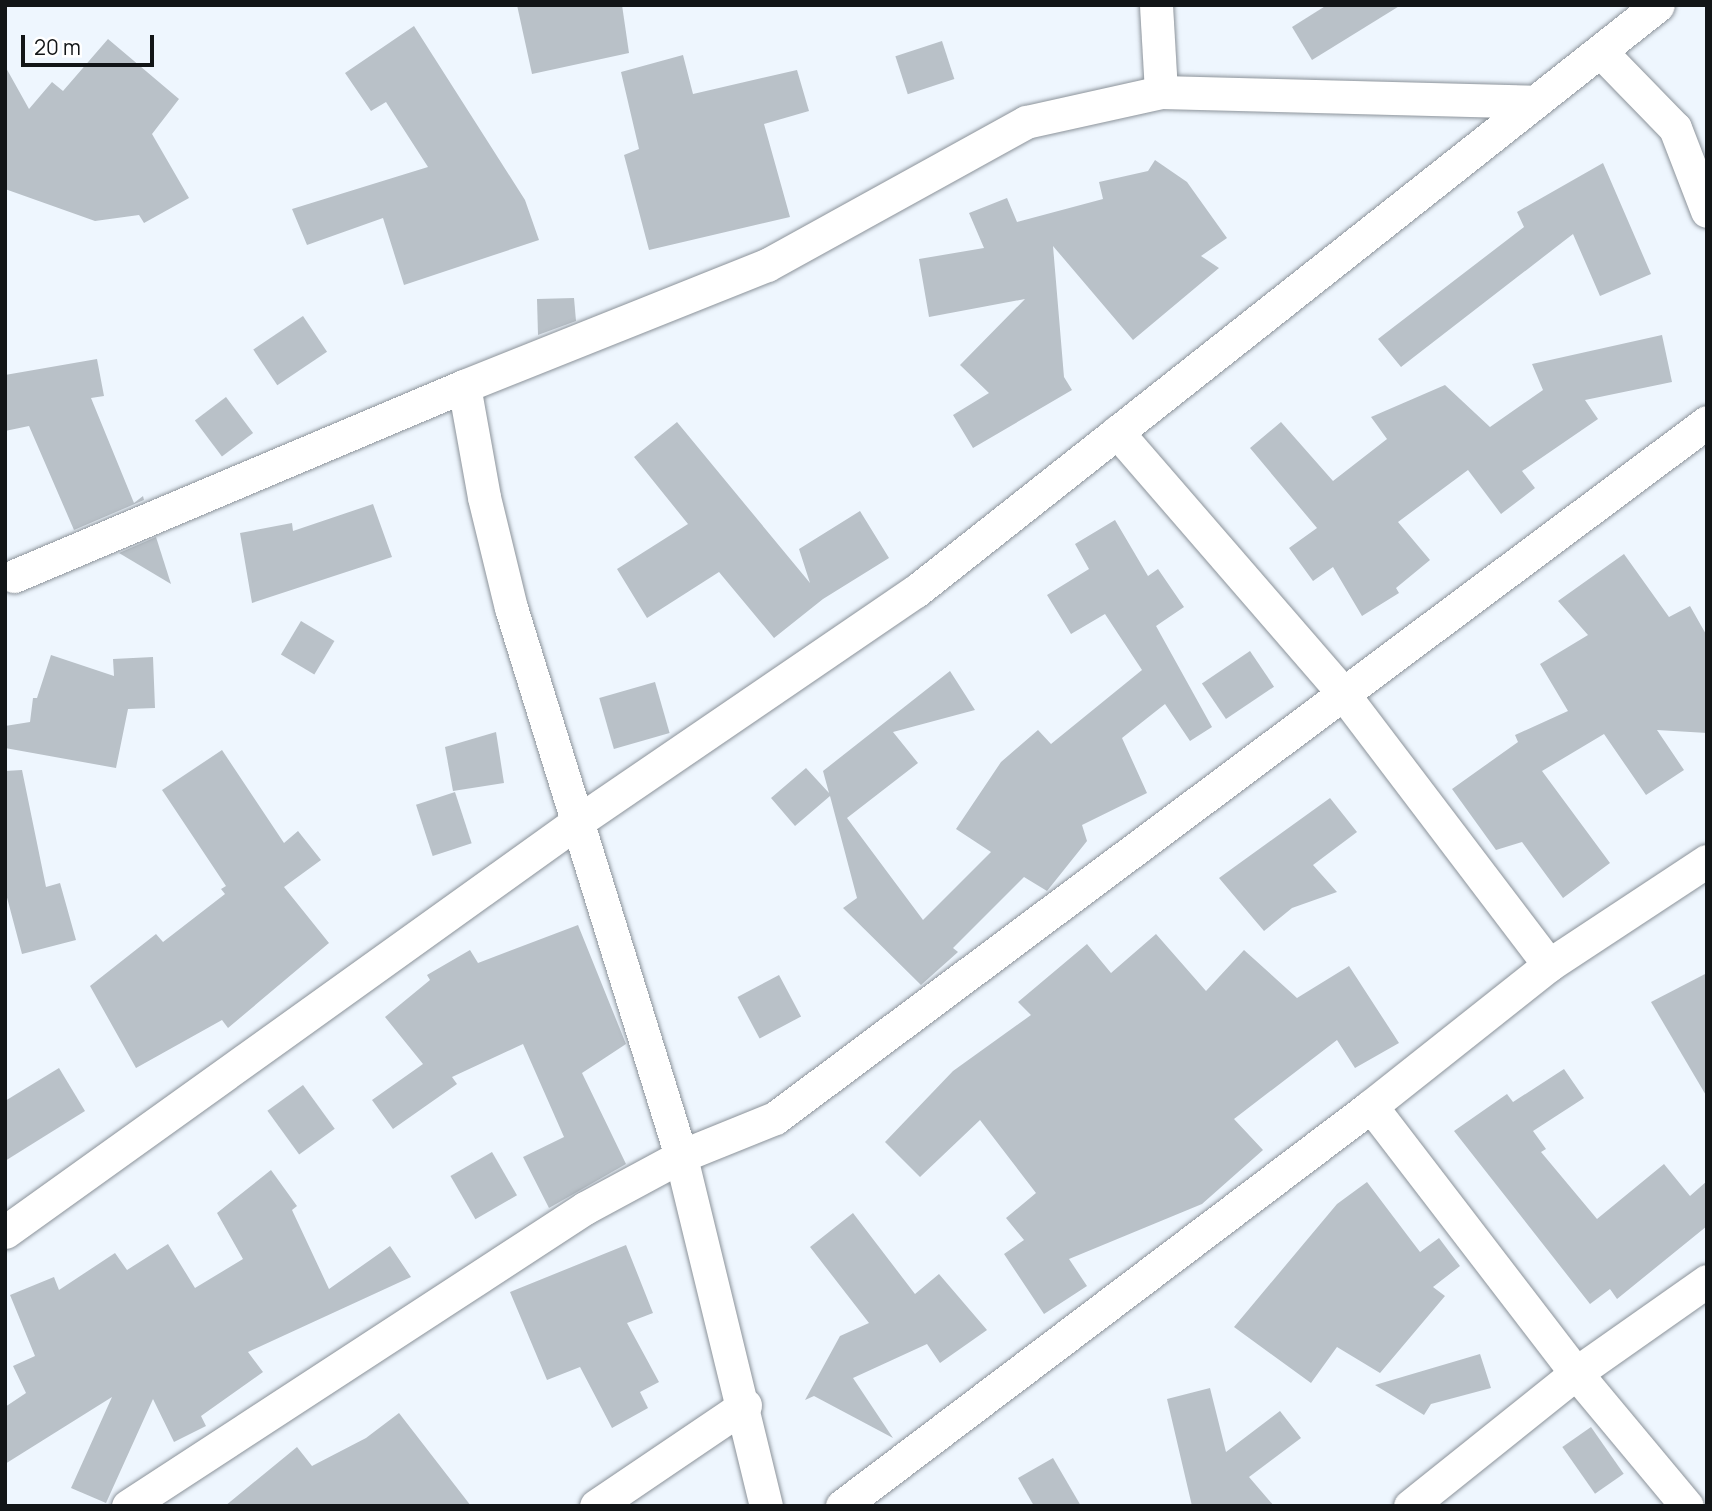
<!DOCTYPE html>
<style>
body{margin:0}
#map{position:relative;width:1712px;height:1511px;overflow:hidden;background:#eef6fe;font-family:Manrope,sans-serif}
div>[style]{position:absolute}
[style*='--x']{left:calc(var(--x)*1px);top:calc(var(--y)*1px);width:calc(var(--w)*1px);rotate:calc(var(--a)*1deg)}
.building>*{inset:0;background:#b9c1c8;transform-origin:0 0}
.roads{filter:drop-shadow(0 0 2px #8c939a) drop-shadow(0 0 2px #8c939a)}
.street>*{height:33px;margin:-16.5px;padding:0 16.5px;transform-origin:16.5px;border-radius:16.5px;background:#fff}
span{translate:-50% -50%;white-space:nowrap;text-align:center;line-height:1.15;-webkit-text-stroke:5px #fff;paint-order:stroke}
.frame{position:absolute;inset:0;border:7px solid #121517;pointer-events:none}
.scale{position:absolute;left:21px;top:35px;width:133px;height:32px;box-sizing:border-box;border:4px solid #121517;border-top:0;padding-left:9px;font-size:21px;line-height:24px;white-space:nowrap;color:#121517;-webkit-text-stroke:5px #fff;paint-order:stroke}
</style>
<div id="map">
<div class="building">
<i style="clip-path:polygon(517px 5px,622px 5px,629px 53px,532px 74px)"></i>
<i style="clip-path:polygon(1327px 5px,1401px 5px,1312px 60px,1292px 27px)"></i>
<i style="clip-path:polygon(414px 26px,525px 200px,539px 240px,404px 285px,383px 218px,307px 245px,292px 209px,428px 167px,386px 102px,371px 111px,345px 73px)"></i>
<i style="clip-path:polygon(108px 39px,179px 99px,152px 134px,189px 198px,144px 223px,139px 215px,95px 221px,5px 189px,5px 66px,29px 109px,52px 82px,63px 91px)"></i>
<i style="left:942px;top:41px;width:40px;height:49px;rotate:72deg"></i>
<i style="clip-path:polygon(683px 55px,693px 94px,797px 70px,809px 111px,764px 124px,790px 217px,649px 250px,624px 155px,639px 149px,621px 72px)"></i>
<i style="clip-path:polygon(1155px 160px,1187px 182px,1227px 238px,1201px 256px,1219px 268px,1133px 340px,1053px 246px,1064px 377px,1072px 390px,973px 448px,953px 415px,989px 393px,960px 365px,1025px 299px,929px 317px,919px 259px,984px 248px,969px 213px,1007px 198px,1017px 222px,1103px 199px,1099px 182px,1148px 171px)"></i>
<i style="clip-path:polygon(1603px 163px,1651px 274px,1600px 296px,1573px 234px,1401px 367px,1378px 339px,1524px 227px,1517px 212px)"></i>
<i style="clip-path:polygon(574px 298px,576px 321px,538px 335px,537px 299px)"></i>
<i style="left:303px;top:316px;width:43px;height:60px;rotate:56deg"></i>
<i style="clip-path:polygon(1662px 335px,1672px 382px,1585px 400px,1598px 419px,1522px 471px,1535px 488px,1501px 514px,1468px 470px,1398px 522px,1430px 560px,1396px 588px,1399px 593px,1362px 616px,1333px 567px,1313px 581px,1289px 548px,1317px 528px,1250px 448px,1281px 422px,1333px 481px,1387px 439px,1371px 417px,1445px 385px,1490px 427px,1543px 390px,1532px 364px)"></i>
<i style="clip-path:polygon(97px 359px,104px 396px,91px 398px,134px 503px,143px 496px,144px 500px,74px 530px,29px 426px,5px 431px,5px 375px)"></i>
<i style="left:226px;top:397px;width:45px;height:39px;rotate:53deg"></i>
<i style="clip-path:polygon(677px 422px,810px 583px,799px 549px,860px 511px,889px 558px,823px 599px,774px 638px,719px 572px,647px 618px,617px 569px,688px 524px,634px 457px)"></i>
<i style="clip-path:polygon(373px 504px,392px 557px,252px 603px,240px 533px,292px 523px,293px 531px)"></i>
<i style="clip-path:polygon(1115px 520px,1148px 576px,1158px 569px,1184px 607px,1156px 626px,1212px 727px,1190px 741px,1165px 704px,1122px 738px,1147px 793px,1082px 825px,1087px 841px,1047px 891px,1024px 877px,953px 948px,958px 952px,921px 985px,843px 908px,857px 898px,830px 796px,795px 826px,771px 798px,806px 768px,829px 793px,823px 771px,950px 671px,975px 710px,893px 732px,918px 763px,847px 818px,923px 920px,991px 852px,956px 829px,1001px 762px,1038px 730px,1051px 744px,1142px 670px,1105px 614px,1071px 634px,1047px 595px,1089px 569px,1075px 544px)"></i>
<i style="clip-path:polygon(156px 537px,171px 584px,119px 553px)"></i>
<i style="clip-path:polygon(1624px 554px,1669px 617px,1690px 606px,1707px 636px,1707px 733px,1657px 730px,1684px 770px,1646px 795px,1604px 734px,1542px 771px,1610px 863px,1563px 898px,1522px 842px,1496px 850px,1452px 789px,1518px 742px,1515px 735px,1568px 711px,1540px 664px,1588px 635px,1558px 601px)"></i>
<i style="left:301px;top:621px;width:39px;height:39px;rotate:31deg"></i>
<i style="left:1250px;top:651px;width:43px;height:58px;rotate:56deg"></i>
<i style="clip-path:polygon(51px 655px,114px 676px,113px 659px,153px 657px,155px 708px,128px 709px,116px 768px,5px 748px,5px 726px,30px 722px,33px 698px,37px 698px)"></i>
<i style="left:655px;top:682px;width:53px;height:58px;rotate:74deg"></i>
<i style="clip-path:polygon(496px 732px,504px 783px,453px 791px,445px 747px)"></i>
<i style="clip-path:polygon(222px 750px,284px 843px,298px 831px,321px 860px,284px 887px,329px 943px,228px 1028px,222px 1020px,136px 1068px,90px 986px,156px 934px,163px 942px,225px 894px,221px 889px,226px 886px,162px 790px)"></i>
<i style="clip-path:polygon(22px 770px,46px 887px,60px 883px,76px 940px,22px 954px,5px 890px,5px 771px)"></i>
<i style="left:455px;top:792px;width:54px;height:41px;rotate:72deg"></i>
<i style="clip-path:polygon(1330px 798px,1357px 832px,1313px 865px,1337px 892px,1292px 908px,1264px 931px,1219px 878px)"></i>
<i style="clip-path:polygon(578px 925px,626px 1044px,582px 1073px,626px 1164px,549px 1208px,523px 1157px,564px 1137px,523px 1044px,452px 1077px,457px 1084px,393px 1129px,372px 1100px,423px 1064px,385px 1017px,430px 980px,427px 975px,470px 950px,478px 963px)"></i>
<i style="clip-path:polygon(1156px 934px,1206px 991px,1244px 950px,1297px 998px,1349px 966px,1399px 1043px,1355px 1068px,1337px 1040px,1234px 1119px,1263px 1150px,1202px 1204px,1069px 1259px,1087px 1286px,1044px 1314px,1004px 1254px,1024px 1240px,1006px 1218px,1036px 1193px,980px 1120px,920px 1177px,885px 1142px,953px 1071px,1031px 1015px,1018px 1002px,1087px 944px,1111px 973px)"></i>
<i style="clip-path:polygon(1707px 973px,1707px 1097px,1651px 1002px)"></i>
<i style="left:779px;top:975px;width:47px;height:47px;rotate:62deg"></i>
<i style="clip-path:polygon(59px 1068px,85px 1111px,5px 1161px,5px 1101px)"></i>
<i style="clip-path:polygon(1564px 1069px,1584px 1098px,1533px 1131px,1546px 1149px,1541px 1152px,1597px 1219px,1664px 1164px,1690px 1196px,1707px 1181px,1707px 1226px,1617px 1299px,1610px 1289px,1590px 1304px,1454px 1131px,1507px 1094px,1513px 1102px)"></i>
<i style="left:303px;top:1085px;width:54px;height:44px;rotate:54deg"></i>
<i style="left:492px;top:1152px;width:50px;height:48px;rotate:60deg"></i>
<i style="clip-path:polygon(271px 1170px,297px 1206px,292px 1210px,329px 1289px,390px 1246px,411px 1277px,248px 1352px,263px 1372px,201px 1416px,206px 1426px,174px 1442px,153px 1399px,106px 1503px,71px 1488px,112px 1397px,5px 1464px,5px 1407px,26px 1393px,13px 1366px,35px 1356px,10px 1295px,54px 1277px,59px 1290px,115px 1253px,127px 1270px,168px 1244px,195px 1288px,243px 1259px,217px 1213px)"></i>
<i style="clip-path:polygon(1367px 1182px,1420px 1252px,1439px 1238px,1460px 1266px,1433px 1287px,1445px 1296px,1380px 1373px,1337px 1347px,1311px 1383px,1234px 1327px,1337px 1204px)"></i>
<i style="clip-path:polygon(853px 1213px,915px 1294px,939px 1274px,987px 1330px,940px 1363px,927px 1344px,853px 1378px,893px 1438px,814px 1396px,805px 1400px,840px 1336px,869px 1323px,810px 1247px)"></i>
<i style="clip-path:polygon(626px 1245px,653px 1313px,627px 1323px,659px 1382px,640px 1392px,648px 1408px,612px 1428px,580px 1367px,547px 1380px,510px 1292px)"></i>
<i style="clip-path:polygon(1480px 1354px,1491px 1388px,1431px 1404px,1424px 1415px,1375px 1385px)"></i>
<i style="clip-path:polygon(1210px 1388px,1226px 1452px,1280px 1411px,1301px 1438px,1249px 1477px,1274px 1506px,1192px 1506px,1167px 1399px)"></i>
<i style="clip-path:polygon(399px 1413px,471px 1506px,225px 1506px,297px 1447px,312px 1466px,366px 1438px)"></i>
<i style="left:1591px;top:1427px;width:57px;height:35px;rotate:55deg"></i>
<i style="clip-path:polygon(1053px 1458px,1081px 1506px,1034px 1506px,1018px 1478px)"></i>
</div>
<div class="roads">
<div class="street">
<i style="--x:1156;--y:5;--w:87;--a:86.7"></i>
<i style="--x:1601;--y:52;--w:106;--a:45.8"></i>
<i style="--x:1675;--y:128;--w:89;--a:68.9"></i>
<i style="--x:1117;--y:432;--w:342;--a:49.1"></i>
<i style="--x:1341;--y:691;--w:344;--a:52.8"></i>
<i style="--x:14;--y:576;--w:488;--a:-22.9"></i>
<i style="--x:1371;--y:1106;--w:337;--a:52.5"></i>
<i style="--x:1576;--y:1373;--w:173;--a:50.2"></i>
<i style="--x:5;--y:1232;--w:704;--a:-35.63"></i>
<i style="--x:577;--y:822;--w:410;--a:-34.3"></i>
<i style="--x:916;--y:591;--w:945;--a:-38.3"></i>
<i style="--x:128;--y:1506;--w:546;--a:-33.11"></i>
<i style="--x:585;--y:1208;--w:109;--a:-28.4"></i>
<i style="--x:681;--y:1156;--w:101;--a:-22"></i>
<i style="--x:775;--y:1118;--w:1163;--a:-36.75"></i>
<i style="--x:596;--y:1506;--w:180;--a:-34.1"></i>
<i style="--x:766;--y:1506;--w:360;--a:-103.7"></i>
<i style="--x:681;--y:1156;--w:574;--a:-107.23"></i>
<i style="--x:511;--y:608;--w:114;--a:-103.7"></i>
<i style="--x:484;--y:497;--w:113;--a:-100.2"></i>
<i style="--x:464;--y:386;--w:326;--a:-21.8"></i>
<i style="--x:767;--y:265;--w:296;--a:-28.9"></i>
<i style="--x:1026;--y:122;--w:138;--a:-12.5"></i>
<i style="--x:1161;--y:92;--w:374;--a:1.5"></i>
<i style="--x:842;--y:1506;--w:663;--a:-37.09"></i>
<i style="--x:1371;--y:1106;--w:227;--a:-38.4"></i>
<i style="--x:1549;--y:965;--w:189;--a:-33.4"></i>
<i style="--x:1410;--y:1506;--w:213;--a:-38.7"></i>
<i style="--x:1576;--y:1373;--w:160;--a:-35.1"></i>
</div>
</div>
<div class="frame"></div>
<div class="scale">20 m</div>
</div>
